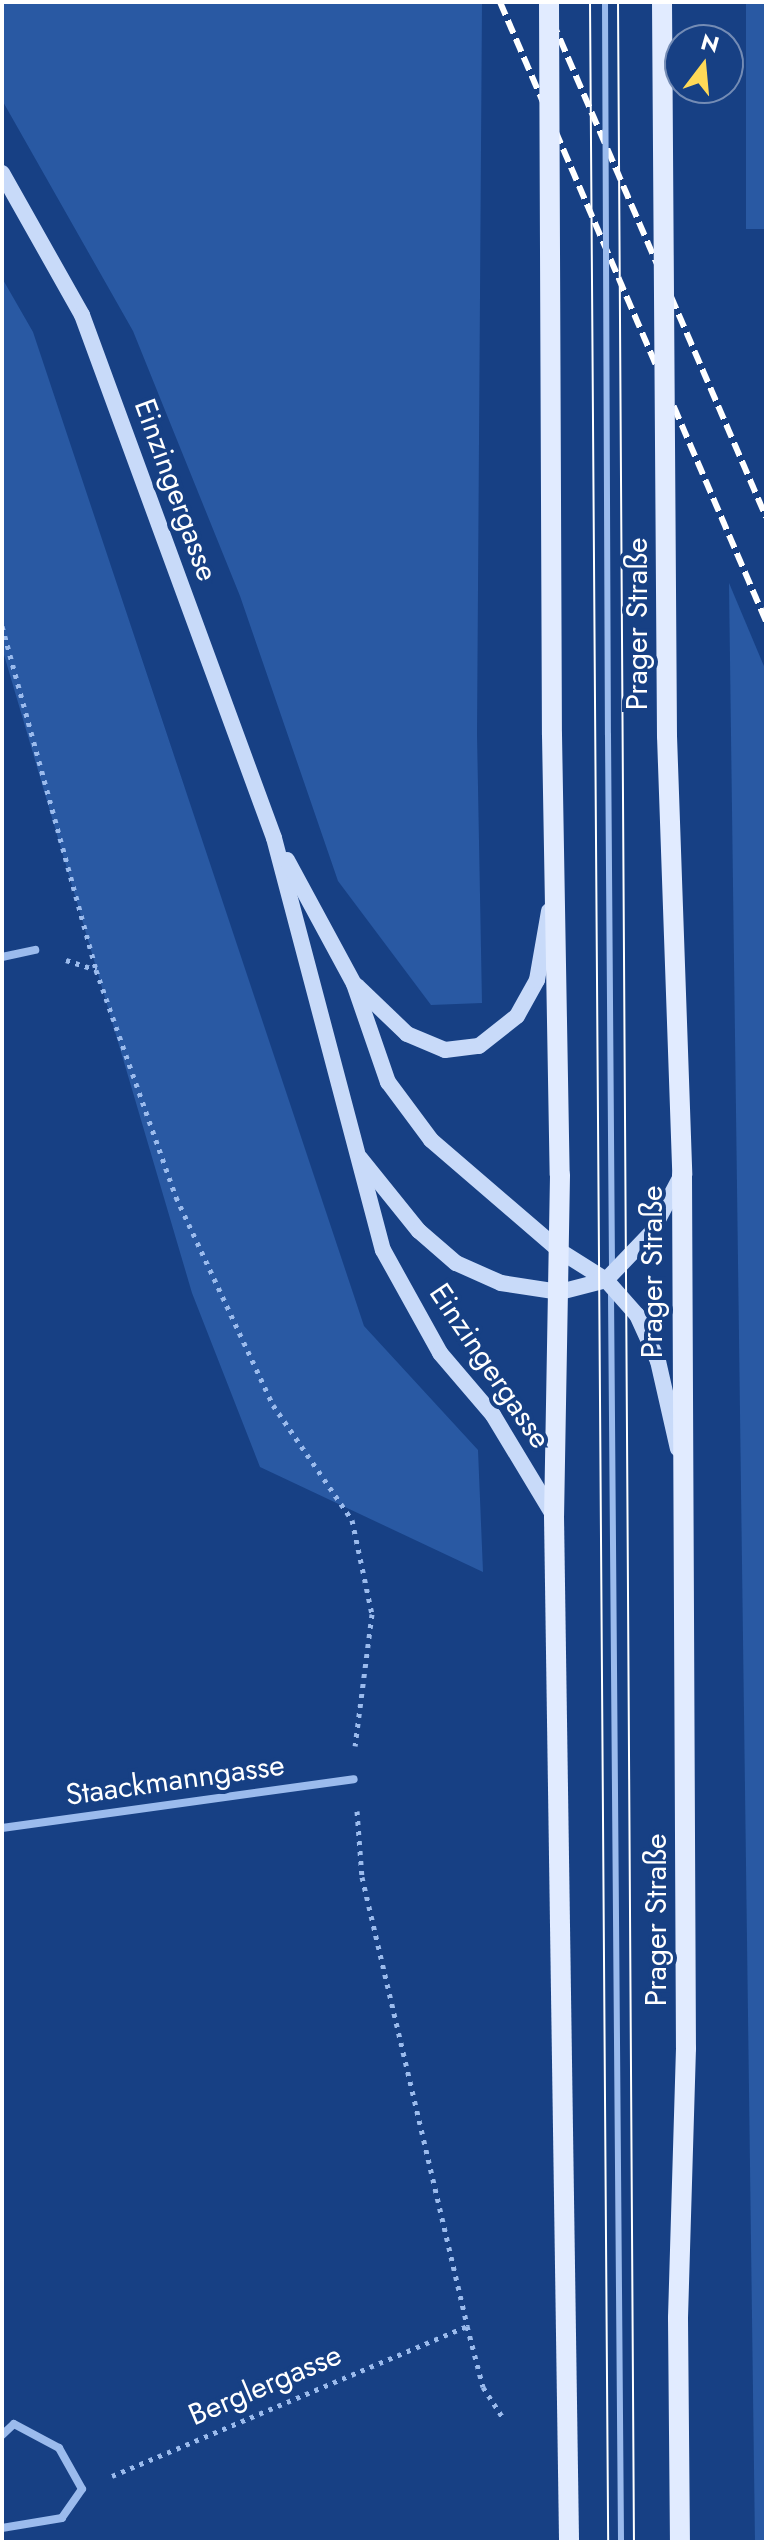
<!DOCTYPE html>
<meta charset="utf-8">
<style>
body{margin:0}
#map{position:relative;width:768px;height:2544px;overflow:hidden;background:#174084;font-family:Jost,sans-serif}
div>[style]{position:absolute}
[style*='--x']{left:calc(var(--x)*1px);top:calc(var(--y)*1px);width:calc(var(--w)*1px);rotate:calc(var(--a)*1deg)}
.green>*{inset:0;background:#2959a3;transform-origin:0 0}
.path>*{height:5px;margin-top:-2.5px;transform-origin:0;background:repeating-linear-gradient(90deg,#9bbbed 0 4px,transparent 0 10px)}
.lane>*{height:6px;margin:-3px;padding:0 3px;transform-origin:3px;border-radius:3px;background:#9bbbed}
.street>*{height:8px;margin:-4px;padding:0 4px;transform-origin:4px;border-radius:4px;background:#9bbbed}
.secondary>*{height:16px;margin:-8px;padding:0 8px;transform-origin:8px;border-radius:8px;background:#c8daf9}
.primary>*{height:20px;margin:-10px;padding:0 10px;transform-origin:10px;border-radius:10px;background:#e1ebff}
.tram>*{height:2px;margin:-1px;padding:0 1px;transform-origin:1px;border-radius:1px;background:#fff}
.rail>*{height:6px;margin-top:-3px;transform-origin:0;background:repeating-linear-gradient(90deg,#fff 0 14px,transparent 0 20px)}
.lane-bridge>*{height:6px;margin:-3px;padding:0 3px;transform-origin:3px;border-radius:3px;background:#9bbbed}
.primary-bridge>*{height:20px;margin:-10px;padding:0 10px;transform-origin:10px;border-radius:10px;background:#e1ebff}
span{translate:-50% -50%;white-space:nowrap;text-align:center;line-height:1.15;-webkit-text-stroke:8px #174084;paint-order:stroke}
.street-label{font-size:30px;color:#fff}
.frame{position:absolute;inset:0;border:4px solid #fff;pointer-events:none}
.north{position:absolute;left:664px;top:24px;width:80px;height:80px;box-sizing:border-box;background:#174084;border:2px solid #748cb5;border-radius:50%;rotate:16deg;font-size:22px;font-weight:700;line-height:32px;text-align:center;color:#fff}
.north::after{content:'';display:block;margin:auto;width:28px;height:36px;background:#ffd957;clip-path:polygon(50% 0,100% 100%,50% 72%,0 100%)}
</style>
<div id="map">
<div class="green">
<i style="clip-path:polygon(2px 2px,482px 2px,477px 734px,482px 1003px,431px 1005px,338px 881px,240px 596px,133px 331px,2px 100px)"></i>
<i style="left:746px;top:2px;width:20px;height:227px"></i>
<i style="clip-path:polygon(2px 278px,33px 332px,364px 1326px,478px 1450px,483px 1572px,260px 1467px,192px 1293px,2px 648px)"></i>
<i style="clip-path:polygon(729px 583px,766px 671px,766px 2542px,755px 2542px)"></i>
</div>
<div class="path">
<i style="--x:2;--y:626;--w:357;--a:74.7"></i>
<i style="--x:66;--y:960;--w:32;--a:18"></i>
<i style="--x:96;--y:970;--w:241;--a:70.6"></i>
<i style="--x:176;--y:1197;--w:230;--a:65"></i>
<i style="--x:273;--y:1405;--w:140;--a:55.5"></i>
<i style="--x:352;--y:1520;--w:96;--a:78"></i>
<i style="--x:372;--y:1614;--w:133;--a:97.3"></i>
<i style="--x:357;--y:1811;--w:66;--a:85.7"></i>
<i style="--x:362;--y:1877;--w:461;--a:76.8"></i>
<i style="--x:467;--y:2326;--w:63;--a:75.3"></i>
<i style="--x:483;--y:2387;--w:35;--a:57"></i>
<i style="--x:112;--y:2476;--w:385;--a:-22.9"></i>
</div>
<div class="lane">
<i style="--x:608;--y:735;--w:535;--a:89.57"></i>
<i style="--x:611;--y:1294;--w:1248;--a:89.54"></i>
</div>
<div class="street">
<i style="--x:2;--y:957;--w:34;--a:-12"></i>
<i style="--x:2;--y:1828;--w:355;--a:-7.9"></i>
<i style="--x:2;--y:2435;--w:16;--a:-43"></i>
<i style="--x:14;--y:2424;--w:51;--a:28.1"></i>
<i style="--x:59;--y:2448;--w:47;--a:60.7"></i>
<i style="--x:82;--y:2489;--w:35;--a:125"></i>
<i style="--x:62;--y:2518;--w:61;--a:170.5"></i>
</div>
<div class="secondary">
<i style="--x:2;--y:173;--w:163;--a:60.6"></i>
<i style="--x:82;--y:315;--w:557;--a:69.84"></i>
<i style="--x:274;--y:838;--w:426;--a:75.2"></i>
<i style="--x:383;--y:1250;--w:118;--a:61"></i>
<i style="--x:440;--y:1353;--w:82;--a:49.5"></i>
<i style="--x:493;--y:1415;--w:118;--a:58.9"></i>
<i style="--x:287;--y:860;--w:141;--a:61.6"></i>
<i style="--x:354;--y:984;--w:104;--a:70.9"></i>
<i style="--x:388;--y:1082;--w:72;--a:53.4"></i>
<i style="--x:431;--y:1140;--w:170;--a:40.7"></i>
<i style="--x:560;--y:1251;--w:54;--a:32.2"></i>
<i style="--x:606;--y:1280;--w:47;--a:48.5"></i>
<i style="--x:637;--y:1315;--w:51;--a:65.5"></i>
<i style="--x:658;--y:1361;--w:90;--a:77.2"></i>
<i style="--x:357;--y:986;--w:69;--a:43.8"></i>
<i style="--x:407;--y:1034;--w:41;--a:22.8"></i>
<i style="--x:445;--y:1050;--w:34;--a:-7"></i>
<i style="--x:479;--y:1046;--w:48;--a:-38.3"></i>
<i style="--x:517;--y:1016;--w:41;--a:-60.9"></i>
<i style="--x:537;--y:980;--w:70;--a:-80.1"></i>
<i style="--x:360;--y:1158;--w:94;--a:51.1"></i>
<i style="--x:419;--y:1231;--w:49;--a:40.9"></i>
<i style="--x:456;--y:1263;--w:49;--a:24"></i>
<i style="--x:501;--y:1283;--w:60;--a:8.7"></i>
<i style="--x:560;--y:1292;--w:48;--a:-14.6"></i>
<i style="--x:606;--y:1280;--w:65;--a:-46.2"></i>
<i style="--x:651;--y:1233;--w:64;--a:-62.2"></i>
</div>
<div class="primary">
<i style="--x:552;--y:735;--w:440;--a:89"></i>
<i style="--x:560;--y:1175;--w:341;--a:91"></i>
<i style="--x:554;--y:1516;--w:1026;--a:89.16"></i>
<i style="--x:667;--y:736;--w:439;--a:88"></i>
<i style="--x:682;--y:1175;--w:873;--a:89.74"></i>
<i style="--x:686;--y:2048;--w:270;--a:91.7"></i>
<i style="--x:678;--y:2318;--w:224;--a:89.5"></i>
</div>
<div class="tram">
<i style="--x:590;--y:2;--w:2540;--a:89.59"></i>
<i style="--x:618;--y:2;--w:2540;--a:89.64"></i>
</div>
<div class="rail">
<i style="--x:500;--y:2;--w:674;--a:66.75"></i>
<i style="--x:544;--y:2;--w:561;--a:66.68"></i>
</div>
<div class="lane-bridge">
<i style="--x:605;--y:2;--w:733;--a:89.77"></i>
</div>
<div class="primary-bridge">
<i style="--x:549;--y:2;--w:733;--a:89.77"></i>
<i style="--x:662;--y:2;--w:734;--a:89.61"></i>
</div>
<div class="street-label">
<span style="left:176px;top:490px;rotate:70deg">Einzingergasse</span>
<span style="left:637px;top:624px;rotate:-90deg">Prager Straße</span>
<span style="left:652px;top:1272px;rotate:-90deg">Prager Straße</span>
<span style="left:490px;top:1366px;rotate:56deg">Einzingergasse</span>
<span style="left:175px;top:1780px;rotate:-8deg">Staackmanngasse</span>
<span style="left:656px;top:1920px;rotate:-90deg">Prager Straße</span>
<span style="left:265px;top:2385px;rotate:-23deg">Berglergasse</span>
</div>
<div class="frame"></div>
<div class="north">N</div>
</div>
